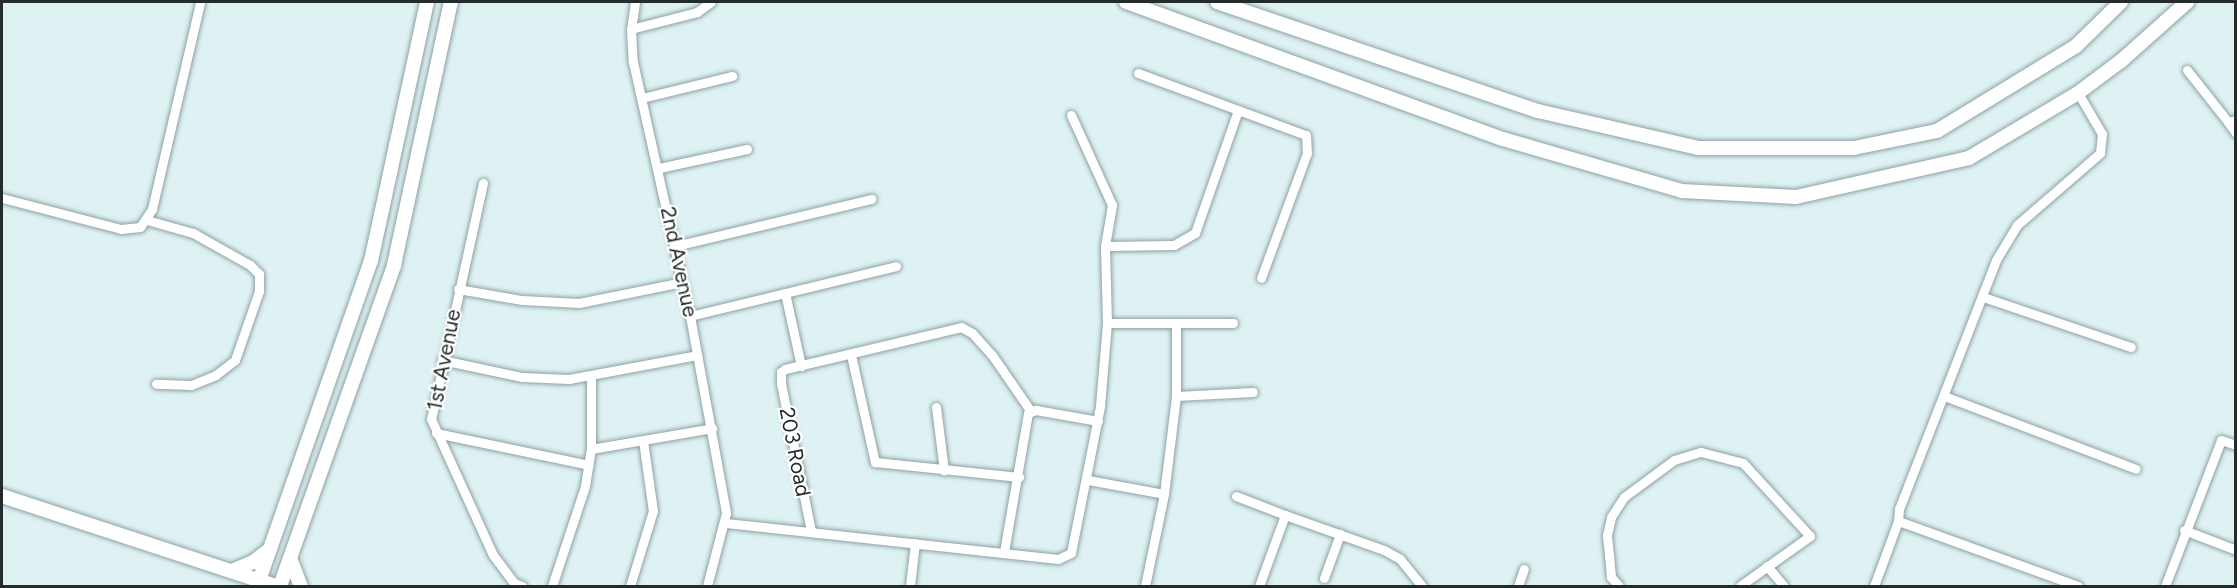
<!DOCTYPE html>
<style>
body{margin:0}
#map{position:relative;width:2237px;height:588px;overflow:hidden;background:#def2f4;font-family:Figtree,sans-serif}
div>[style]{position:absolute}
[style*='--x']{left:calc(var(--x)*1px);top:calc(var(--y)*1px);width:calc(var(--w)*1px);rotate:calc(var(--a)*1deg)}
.roads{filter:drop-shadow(0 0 2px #8fa1a2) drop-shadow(0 0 2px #8fa1a2)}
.street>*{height:9px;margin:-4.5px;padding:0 4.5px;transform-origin:4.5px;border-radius:4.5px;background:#fff}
.secondary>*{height:14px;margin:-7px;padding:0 7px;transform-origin:7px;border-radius:7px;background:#fff}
span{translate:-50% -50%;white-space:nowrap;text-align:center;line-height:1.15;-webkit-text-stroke:4.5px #fff;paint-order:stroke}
.street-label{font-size:21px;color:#232b2b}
.frame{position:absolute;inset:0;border:3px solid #232b2b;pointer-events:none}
</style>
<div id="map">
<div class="roads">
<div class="street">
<i style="--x:635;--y:2;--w:27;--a:98"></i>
<i style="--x:631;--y:29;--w:33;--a:87"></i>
<i style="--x:633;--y:62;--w:260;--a:77.4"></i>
<i style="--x:690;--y:316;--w:200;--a:79.6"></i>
<i style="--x:726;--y:513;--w:75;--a:104.6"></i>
<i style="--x:631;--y:29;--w:68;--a:-14.4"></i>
<i style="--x:697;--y:12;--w:17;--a:-36"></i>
<i style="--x:2187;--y:70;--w:66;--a:51.7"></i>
<i style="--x:2228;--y:122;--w:8;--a:-14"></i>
<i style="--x:1138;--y:73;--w:179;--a:20.3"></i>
<i style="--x:1306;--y:135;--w:18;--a:87"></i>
<i style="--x:1307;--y:153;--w:133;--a:110.2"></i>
<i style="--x:642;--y:98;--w:93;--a:-13.7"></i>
<i style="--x:2228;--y:122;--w:14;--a:54"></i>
<i style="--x:659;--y:168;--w:90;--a:-12.2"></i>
<i style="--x:483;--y:183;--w:242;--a:102.4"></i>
<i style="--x:431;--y:419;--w:149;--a:65.5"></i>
<i style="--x:493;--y:555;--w:35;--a:53"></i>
<i style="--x:514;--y:583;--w:9;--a:21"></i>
<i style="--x:2;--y:198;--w:123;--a:14.6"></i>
<i style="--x:121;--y:229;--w:19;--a:-6"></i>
<i style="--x:140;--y:227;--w:22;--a:-56"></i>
<i style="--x:152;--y:209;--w:212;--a:-76.9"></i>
<i style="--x:147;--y:220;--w:48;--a:15.8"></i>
<i style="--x:193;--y:233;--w:65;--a:29.3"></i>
<i style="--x:250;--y:265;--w:13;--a:45"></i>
<i style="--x:259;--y:274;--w:17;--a:90"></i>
<i style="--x:259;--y:291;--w:73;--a:109.2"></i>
<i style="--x:235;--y:360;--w:24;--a:142"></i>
<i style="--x:216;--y:375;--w:27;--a:158"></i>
<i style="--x:191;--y:385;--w:35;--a:-178"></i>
<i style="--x:675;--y:246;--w:202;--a:-13.5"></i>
<i style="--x:1105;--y:246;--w:69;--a:-0.8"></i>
<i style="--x:1174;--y:245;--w:24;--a:-30"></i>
<i style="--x:1195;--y:233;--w:130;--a:-70.7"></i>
<i style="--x:458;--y:289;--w:65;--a:9.8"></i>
<i style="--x:522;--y:300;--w:57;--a:3"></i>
<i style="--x:579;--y:303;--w:105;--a:-11.5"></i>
<i style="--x:785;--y:293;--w:75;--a:77.6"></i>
<i style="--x:1983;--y:297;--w:156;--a:18.7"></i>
<i style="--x:690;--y:316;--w:212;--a:-13.6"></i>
<i style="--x:1107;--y:323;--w:126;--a:0"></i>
<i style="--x:851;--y:355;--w:110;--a:77.4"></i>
<i style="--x:875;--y:462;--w:145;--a:5.9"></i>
<i style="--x:442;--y:360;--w:82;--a:12"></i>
<i style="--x:522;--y:377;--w:47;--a:2.4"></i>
<i style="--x:569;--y:379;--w:130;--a:-10.6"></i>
<i style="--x:1176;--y:396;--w:77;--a:-3"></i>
<i style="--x:1944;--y:396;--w:205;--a:20.8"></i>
<i style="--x:936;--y:407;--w:64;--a:82.8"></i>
<i style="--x:436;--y:433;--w:156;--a:11.8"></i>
<i style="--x:591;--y:449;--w:123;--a:-9.8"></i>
<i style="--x:1088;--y:480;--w:77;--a:10.4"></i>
<i style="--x:1236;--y:496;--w:53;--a:21.2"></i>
<i style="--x:1285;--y:515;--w:76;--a:110.1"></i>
<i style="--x:1285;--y:515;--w:105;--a:19.5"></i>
<i style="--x:1384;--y:550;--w:18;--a:29"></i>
<i style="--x:1400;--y:559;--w:35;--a:51"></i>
<i style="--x:726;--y:523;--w:334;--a:6.2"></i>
<i style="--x:1058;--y:559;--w:14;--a:-25"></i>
<i style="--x:1071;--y:553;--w:150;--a:-78.8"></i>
<i style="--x:1100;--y:406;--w:83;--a:-85.2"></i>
<i style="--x:1107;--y:323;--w:77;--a:-91.5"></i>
<i style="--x:1105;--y:246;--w:42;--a:-80.3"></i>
<i style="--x:1112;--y:205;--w:99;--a:-114.5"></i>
<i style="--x:2184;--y:530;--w:56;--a:21"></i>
<i style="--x:811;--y:531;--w:151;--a:-101.5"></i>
<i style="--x:781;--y:383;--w:11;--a:-90"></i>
<i style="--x:781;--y:372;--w:5;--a:-37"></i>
<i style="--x:785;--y:369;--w:181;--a:-13.4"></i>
<i style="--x:961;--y:327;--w:13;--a:29"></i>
<i style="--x:972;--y:333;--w:30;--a:48"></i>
<i style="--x:992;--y:355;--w:67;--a:55.4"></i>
<i style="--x:1004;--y:552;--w:141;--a:-80.2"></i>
<i style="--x:1028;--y:413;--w:9;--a:-21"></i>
<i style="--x:1036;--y:410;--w:63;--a:10.1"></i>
<i style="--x:1767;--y:566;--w:26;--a:50"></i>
<i style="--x:1324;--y:578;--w:47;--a:-70"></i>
<i style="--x:552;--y:586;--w:105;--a:-71.7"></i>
<i style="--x:585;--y:486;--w:37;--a:-81"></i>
<i style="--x:591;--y:449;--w:72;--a:-90"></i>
<i style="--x:630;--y:586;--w:78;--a:-73"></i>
<i style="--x:653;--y:511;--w:71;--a:-98.1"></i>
<i style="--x:910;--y:586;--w:43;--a:-83.4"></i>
<i style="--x:1145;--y:586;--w:94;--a:-78.3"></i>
<i style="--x:1164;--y:494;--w:99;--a:-83"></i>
<i style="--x:1176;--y:396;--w:73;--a:-90"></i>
<i style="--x:1518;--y:586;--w:18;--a:-71"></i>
<i style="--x:1619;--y:586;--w:12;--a:-132"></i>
<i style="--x:1611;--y:577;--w:22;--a:-95"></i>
<i style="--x:1609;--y:555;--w:20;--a:-96"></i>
<i style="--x:1607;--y:535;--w:18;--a:-77"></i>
<i style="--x:1611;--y:517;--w:24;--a:-57"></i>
<i style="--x:1624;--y:497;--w:62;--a:-36.5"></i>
<i style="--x:1674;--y:460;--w:28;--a:-17"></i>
<i style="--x:1701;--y:452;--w:43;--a:14.7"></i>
<i style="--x:1743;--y:463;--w:99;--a:47.5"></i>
<i style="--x:1810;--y:536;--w:86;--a:144.5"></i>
<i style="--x:1874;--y:586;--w:69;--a:-69.7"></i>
<i style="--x:2078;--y:586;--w:191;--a:-160.1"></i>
<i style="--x:1898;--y:521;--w:12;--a:-85"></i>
<i style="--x:1899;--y:509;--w:267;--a:-68.7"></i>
<i style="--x:1996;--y:260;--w:41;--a:-59"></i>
<i style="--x:2017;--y:225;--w:110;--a:-40.9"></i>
<i style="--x:2100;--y:153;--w:19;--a:-84"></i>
<i style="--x:2102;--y:134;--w:48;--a:-120.3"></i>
<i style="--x:2165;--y:586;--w:156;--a:-69"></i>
<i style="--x:2221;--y:440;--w:16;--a:18"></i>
</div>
<div class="secondary">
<i style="--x:1126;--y:2;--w:401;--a:20"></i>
<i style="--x:1503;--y:139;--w:186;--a:16.2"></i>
<i style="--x:1682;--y:191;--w:114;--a:3"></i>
<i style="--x:1796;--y:197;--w:177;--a:-12.7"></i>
<i style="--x:1969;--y:158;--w:127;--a:-30.8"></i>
<i style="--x:2078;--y:93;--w:54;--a:-36.7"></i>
<i style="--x:2121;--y:61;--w:89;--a:-41.8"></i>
<i style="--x:1217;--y:2;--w:339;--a:18.8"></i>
<i style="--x:1538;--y:111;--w:164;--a:13"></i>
<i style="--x:1698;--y:148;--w:156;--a:0"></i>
<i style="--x:1854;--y:148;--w:85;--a:-11.6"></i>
<i style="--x:1937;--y:131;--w:163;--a:-31.4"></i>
<i style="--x:2076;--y:46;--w:63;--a:-44.4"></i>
<i style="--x:2;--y:496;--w:288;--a:18.2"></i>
<i style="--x:290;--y:558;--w:30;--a:69"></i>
<i style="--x:232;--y:571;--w:23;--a:-23"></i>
<i style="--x:253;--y:562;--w:21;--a:-37"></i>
<i style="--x:257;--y:586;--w:344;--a:-70.7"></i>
<i style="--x:371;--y:261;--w:265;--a:-77.8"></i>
<i style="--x:280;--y:586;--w:341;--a:-70.4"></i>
<i style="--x:394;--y:265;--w:269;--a:-77.8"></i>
</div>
</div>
<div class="street-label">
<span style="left:679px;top:262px;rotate:78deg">2nd Avenue</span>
<span style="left:444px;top:360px;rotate:-79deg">1st Avenue</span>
<span style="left:795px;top:452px;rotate:79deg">203 Road</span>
</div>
<div class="frame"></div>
</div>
